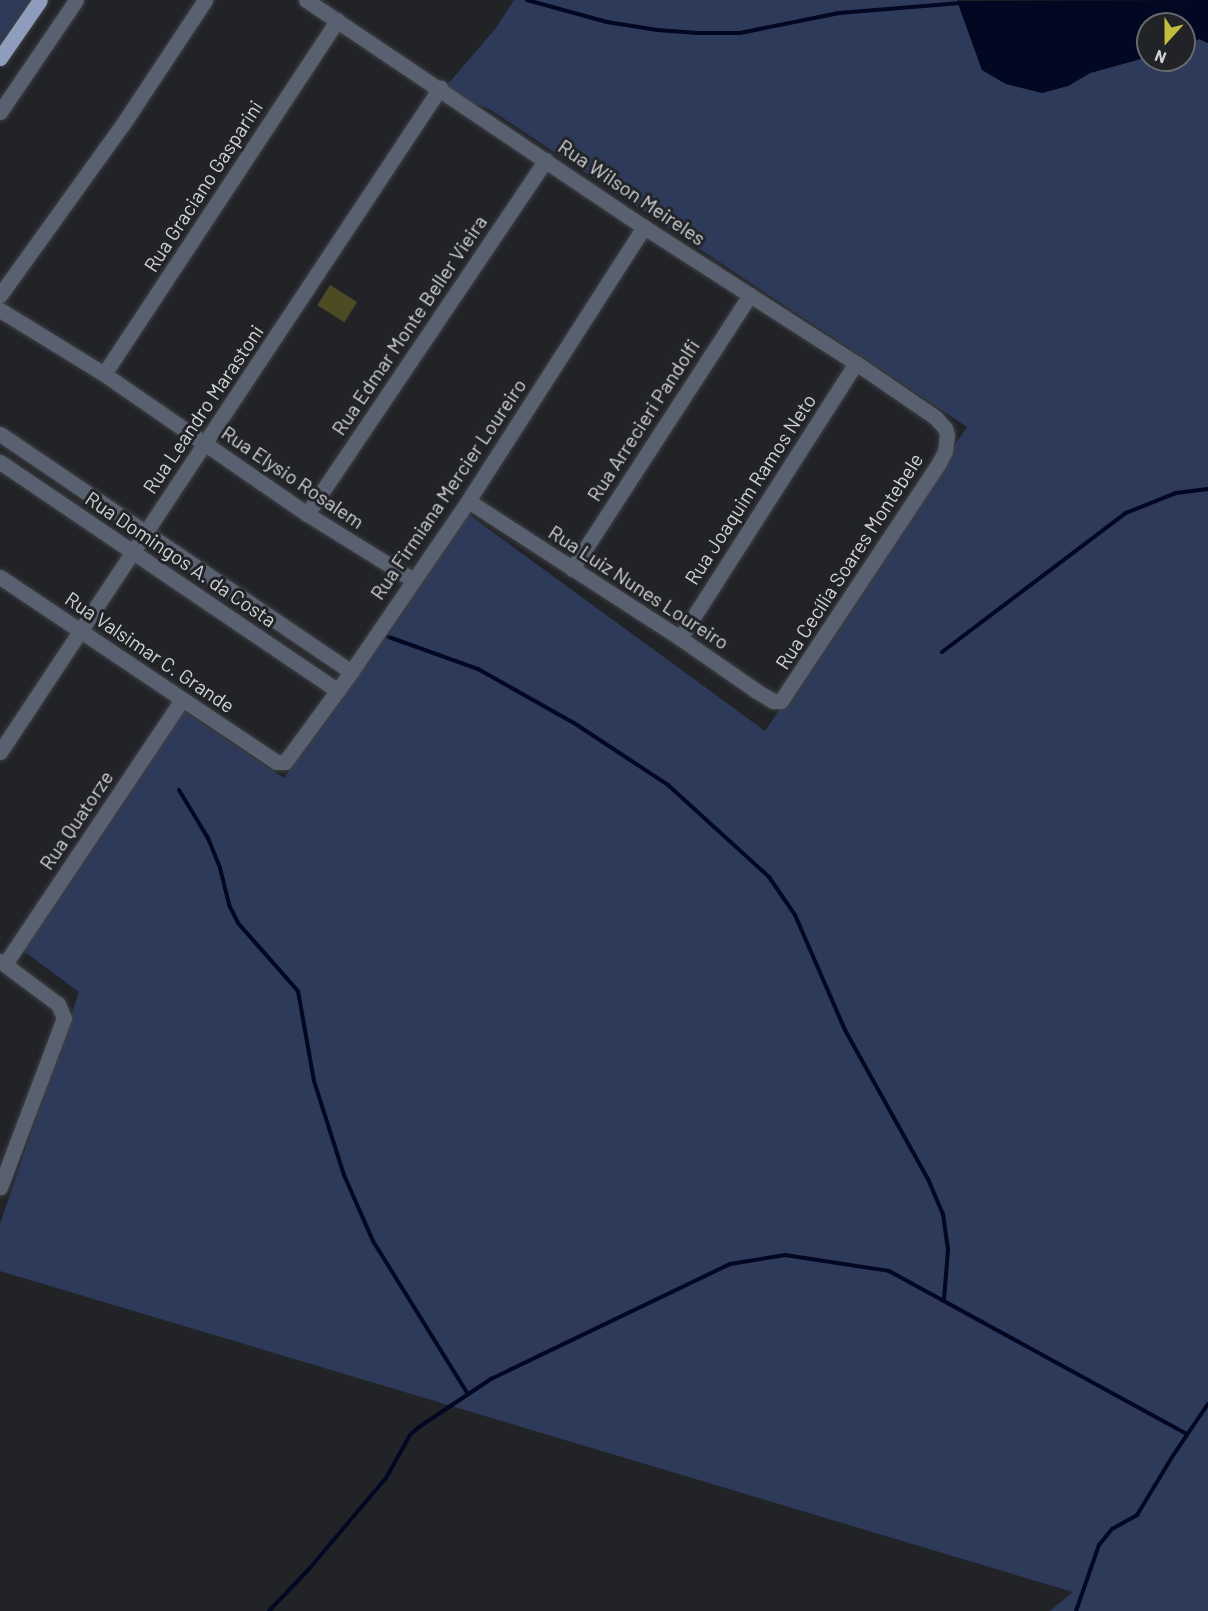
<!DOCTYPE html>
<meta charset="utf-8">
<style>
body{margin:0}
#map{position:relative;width:1208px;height:1611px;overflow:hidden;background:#212327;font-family:Barlow,sans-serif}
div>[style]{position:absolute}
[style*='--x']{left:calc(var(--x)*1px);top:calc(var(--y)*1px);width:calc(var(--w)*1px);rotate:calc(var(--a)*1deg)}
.green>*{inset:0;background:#2e3a5a}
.water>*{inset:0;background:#020722}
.stream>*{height:4px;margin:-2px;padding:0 2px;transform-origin:2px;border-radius:2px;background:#020722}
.building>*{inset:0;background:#4c4b23;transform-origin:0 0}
.roads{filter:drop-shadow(0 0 2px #3d3f43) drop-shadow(0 0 2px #3d3f43)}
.minor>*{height:15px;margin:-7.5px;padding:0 7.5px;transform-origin:7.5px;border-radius:7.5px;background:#59606f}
.major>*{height:15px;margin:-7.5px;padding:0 7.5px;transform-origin:7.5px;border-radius:7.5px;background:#8f9dbd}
span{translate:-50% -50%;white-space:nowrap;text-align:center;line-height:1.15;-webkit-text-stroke:6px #212327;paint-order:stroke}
.street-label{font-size:20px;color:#d1d3d6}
.north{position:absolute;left:1136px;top:12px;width:60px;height:60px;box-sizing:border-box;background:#212327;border:2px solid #67696d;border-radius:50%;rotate:201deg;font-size:16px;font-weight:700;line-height:24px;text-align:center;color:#d1d3d6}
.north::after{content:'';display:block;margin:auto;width:21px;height:27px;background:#c2bd3f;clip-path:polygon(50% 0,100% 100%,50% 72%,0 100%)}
</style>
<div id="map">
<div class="green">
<i style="clip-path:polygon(0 0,31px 0,0 46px)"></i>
<i style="clip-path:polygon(514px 0,957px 0,982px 70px,1068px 86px,1090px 73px,1148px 57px,1148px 60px,1184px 60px,1184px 48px,1199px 39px,1208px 43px,1208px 1611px,1050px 1611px,1073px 1592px,0 1271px,0 1224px,79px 992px,18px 947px,178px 707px,284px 778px,464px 511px,765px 731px,967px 427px,491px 110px,442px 91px,496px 28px)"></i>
</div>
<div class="water">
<i style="clip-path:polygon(1208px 0,1208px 43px,1199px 39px,1184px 48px,1184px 24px,1148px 24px,1148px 57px,1090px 73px,1068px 86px,1042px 93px,1006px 84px,982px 70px,957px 1px)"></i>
</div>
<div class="stream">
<i style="--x:527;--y:0;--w:83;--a:15.4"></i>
<i style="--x:607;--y:22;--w:51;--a:9.1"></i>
<i style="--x:657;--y:30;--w:41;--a:4.2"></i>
<i style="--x:698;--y:33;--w:42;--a:0"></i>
<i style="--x:740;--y:33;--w:101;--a:-11.4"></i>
<i style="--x:839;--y:13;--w:122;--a:-4.7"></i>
<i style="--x:386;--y:636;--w:98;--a:19.7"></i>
<i style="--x:478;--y:669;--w:110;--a:29.4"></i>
<i style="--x:574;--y:723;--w:113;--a:33.4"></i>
<i style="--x:668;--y:785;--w:137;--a:42.3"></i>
<i style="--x:769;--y:877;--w:46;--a:55.6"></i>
<i style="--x:795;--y:915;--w:125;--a:66.5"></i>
<i style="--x:845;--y:1030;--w:171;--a:60.9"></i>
<i style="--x:928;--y:1179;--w:38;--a:67"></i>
<i style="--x:943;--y:1214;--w:36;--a:82"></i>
<i style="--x:948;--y:1250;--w:50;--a:94.6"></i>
<i style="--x:942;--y:652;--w:231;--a:-37.1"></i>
<i style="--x:1126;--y:513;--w:54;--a:-21.8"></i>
<i style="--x:1176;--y:493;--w:32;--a:-7"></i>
<i style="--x:179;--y:790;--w:56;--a:58.9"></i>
<i style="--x:208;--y:838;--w:32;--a:68"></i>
<i style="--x:220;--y:868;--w:38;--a:76"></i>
<i style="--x:229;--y:905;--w:20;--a:63"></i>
<i style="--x:238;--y:923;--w:91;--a:48.6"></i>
<i style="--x:298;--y:991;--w:91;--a:79.9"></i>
<i style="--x:314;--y:1081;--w:99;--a:72.3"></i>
<i style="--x:344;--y:1175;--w:72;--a:66.3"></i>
<i style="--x:373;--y:1241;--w:180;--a:58.2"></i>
<i style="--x:269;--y:1611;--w:58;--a:-46.4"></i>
<i style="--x:309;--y:1569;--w:119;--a:-49.8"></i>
<i style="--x:386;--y:1478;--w:49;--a:-60.8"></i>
<i style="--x:410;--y:1435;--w:12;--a:-42"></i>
<i style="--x:419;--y:1427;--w:87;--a:-33.7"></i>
<i style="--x:491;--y:1379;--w:265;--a:-25.7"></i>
<i style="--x:730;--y:1264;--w:56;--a:-9.3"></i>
<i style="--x:785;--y:1255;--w:105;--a:8.7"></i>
<i style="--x:889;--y:1271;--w:340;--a:28.7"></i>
<i style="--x:1076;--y:1611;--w:70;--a:-70.8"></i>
<i style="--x:1099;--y:1545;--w:21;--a:-51"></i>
<i style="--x:1112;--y:1529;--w:29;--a:-29"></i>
<i style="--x:1137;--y:1515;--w:71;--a:-58.8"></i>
<i style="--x:1174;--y:1454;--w:60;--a:-55.8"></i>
</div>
<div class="building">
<i style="left:330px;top:285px;width:32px;height:24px;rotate:32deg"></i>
</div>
<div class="roads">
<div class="minor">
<i style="--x:306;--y:0;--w:407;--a:33.9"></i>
<i style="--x:644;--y:227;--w:252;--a:32.7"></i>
<i style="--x:856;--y:363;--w:96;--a:34.4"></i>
<i style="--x:935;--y:417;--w:15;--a:48"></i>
<i style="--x:945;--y:428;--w:7;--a:74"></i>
<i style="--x:947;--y:435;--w:16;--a:97"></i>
<i style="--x:945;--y:451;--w:13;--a:117"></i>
<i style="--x:939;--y:463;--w:286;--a:123.6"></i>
<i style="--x:781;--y:701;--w:8;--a:180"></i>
<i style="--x:773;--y:701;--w:21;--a:-149"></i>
<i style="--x:755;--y:690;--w:91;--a:-145.3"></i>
<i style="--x:680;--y:638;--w:252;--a:-147.1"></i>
<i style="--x:0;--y:112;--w:135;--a:-55.8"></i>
<i style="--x:0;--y:295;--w:211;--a:-54.3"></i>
<i style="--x:123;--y:124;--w:149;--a:-56.5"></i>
<i style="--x:0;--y:310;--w:122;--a:31.6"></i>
<i style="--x:104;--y:374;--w:247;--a:34.6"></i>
<i style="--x:307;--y:514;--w:123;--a:31.8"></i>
<i style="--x:104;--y:374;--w:424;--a:-56.6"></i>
<i style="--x:0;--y:434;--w:424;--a:34.1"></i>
<i style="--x:0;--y:462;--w:408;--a:34.1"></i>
<i style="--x:307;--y:514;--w:427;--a:-56"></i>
<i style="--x:572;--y:569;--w:327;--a:-57"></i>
<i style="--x:0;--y:577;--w:332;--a:33.8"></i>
<i style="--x:276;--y:762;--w:9;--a:0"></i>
<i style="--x:285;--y:762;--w:112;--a:-53.7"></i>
<i style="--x:351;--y:672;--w:207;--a:-55.6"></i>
<i style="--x:468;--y:501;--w:326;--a:-57.3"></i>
<i style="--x:680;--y:638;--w:326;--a:-57.4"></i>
<i style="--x:0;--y:752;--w:797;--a:-56.47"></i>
<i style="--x:0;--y:961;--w:72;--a:36.6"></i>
<i style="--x:58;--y:1004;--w:15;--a:67"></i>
<i style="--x:64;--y:1018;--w:181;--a:110.7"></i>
<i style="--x:5;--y:964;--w:318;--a:-56.2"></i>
</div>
<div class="major">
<i style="--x:0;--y:58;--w:70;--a:-55.4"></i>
</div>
</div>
<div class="street-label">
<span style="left:203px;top:186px;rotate:-57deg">Rua Graciano Gasparini</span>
<span style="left:632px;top:192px;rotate:34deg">Rua Wilson Meireles</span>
<span style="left:409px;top:325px;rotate:-56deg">Rua Edmar Monte Beller Vieira</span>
<span style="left:203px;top:409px;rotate:-56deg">Rua Leandro Marastoni</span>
<span style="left:643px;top:420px;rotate:-57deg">Rua Arrecieri Pandolfi</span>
<span style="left:293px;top:477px;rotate:34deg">Rua Elysio Rosalem</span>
<span style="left:448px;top:489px;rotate:-56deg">Rua Firmiana Mercier Loureiro</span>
<span style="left:750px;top:489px;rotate:-57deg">Rua Joaquim Ramos Neto</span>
<span style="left:181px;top:559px;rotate:34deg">Rua Domingos A. da Costa</span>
<span style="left:849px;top:561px;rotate:-57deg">Rua Cecília Soares Montebele</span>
<span style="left:639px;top:587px;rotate:33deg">Rua Luiz Nunes Loureiro</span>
<span style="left:150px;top:652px;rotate:34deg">Rua Valsimar C. Grande</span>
<span style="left:76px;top:820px;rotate:-56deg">Rua Quatorze</span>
</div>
<div class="north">N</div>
</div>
